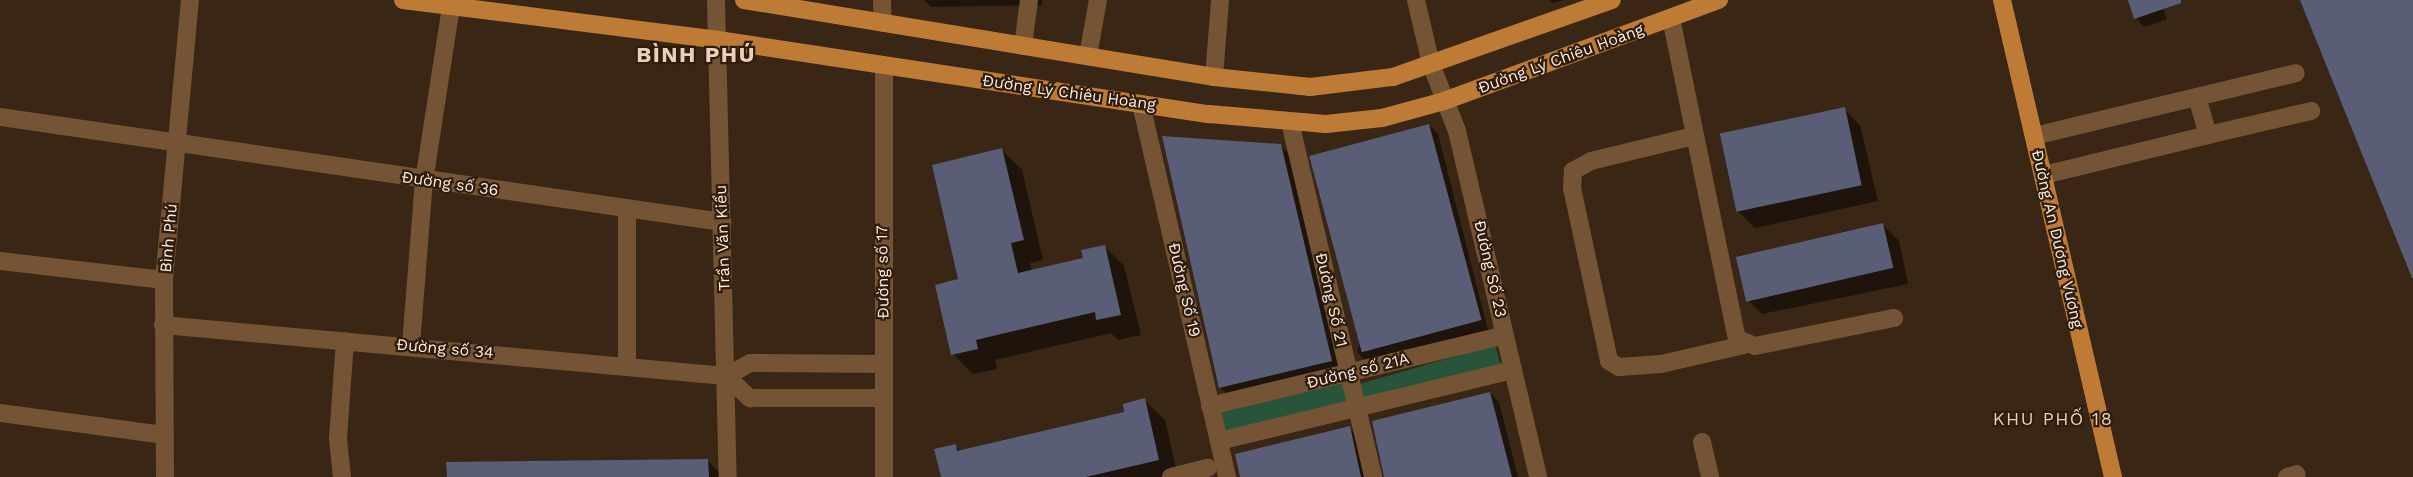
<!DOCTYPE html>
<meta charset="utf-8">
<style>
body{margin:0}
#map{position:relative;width:2413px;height:477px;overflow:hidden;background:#392615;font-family:"Work Sans",sans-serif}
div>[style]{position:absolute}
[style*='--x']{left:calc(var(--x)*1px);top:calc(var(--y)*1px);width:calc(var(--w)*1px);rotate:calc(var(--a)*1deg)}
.green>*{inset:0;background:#28543c;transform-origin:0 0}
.shadow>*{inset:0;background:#0007}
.building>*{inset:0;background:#5a5d76;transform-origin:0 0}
.minor>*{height:18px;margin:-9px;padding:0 9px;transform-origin:9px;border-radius:9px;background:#745435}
.major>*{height:18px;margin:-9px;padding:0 9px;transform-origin:9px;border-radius:9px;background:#bd7b35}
span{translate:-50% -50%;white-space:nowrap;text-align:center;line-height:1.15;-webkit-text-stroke:4.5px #2f1c0b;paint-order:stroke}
.street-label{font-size:16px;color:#faede2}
.neighbourhood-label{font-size:18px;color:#ead0bb;letter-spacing:1.5px}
.district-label{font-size:22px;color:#ead0bb;font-weight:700;letter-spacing:1.5px}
</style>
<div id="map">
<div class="green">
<i style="left:1495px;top:345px;width:22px;height:142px;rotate:74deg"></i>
<i style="left:1343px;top:382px;width:21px;height:127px;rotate:76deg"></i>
</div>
<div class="shadow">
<i style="clip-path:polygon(924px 0,1042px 0,1042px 5px,931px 7px)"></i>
<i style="clip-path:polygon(1549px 0,1565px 0,1552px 3px)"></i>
<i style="clip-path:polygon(2129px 0,2160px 0,2167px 19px,2144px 27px,2136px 18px)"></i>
<i style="clip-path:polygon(1844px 109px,1860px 125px,1878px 201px,1755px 228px,1739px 212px)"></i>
<i style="clip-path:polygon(1429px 125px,1438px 134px,1488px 330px,1366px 361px,1357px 352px)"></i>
<i style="clip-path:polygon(1281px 146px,1290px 155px,1342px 367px,1229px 396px,1220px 387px)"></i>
<i style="clip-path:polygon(1002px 150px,1022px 170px,1043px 260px,1030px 263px,1032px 271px,1085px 259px,1104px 246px,1124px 266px,1141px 335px,1118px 340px,1111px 333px,995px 360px,997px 369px,973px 374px,953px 354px,959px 280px)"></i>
<i style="clip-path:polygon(1883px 225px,1899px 241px,1908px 284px,1762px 314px,1746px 298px)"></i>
<i style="clip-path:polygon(1490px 393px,1499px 402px,1518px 477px,1385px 477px)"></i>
<i style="clip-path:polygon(1144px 400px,1165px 420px,1178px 477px,942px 477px,955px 446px,961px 452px,1126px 413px)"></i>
<i style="clip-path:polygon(1349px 428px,1358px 437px,1367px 477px,1242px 477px)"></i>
<i style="clip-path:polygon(708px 461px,724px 477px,455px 477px)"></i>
</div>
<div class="building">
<i style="clip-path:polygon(2128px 0,2181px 0,2181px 3px,2134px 19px)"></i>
<i style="clip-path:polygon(2300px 0,2413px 0,2413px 278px,2412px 278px)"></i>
<i style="left:1845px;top:107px;width:80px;height:128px;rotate:78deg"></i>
<i style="left:1429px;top:124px;width:203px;height:124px;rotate:75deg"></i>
<i style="clip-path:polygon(1162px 136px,1281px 144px,1332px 361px,1219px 388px)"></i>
<i style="clip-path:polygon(1002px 148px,1024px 240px,1011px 243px,1018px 273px,1083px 258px,1081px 250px,1105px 245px,1121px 315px,1096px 320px,1095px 312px,976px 340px,978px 349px,951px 355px,935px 285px,958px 279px,932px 165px)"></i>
<i style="left:1883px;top:223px;width:46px;height:151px;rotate:77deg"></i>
<i style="clip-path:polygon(1490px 392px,1512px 477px,1384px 477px,1372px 421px)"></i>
<i style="clip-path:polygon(1145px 398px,1159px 460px,1086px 477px,941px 477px,934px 449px,956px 444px,957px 451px,1124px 412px,1123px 404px)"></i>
<i style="clip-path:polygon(1350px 426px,1361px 477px,1240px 477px,1235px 454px)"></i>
<i style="clip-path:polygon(708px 459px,709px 477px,447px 477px,446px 462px)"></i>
</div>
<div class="minor">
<i style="--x:716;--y:0;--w:477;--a:88.6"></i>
<i style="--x:882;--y:0;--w:23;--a:88"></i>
<i style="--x:1416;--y:0;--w:66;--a:76.8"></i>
<i style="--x:1431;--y:64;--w:72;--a:68.8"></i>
<i style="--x:1457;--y:131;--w:355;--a:76.8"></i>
<i style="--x:1671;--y:18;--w:328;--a:78.4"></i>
<i style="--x:1737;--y:339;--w:19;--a:21"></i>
<i style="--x:1755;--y:346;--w:142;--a:-11.4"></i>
<i style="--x:1023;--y:46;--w:46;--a:-82.6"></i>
<i style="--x:1088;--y:56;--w:57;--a:-79.9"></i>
<i style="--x:884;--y:66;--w:411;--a:90"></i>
<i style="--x:1214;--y:77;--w:77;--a:-85.5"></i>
<i style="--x:2197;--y:97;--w:40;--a:74"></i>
<i style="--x:2208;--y:135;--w:106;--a:-13.1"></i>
<i style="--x:1141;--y:104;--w:383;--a:77"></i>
<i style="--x:0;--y:117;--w:730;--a:8.27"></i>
<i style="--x:1290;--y:122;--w:365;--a:76.8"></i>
<i style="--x:1694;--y:136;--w:106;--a:166.4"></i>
<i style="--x:1591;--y:161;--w:21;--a:151"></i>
<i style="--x:1573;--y:171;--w:17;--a:93"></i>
<i style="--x:1572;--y:188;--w:177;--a:77.9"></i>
<i style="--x:1609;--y:361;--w:12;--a:31"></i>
<i style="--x:1619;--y:367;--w:42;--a:-4.1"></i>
<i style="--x:1661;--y:364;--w:85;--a:-12.9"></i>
<i style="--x:2034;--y:136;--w:269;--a:-13.5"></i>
<i style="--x:2044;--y:175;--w:169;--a:-13.7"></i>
<i style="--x:627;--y:209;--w:156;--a:90"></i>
<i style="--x:0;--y:261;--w:165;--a:6.6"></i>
<i style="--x:163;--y:325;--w:565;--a:5.18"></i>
<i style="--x:726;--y:376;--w:27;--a:-28"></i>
<i style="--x:750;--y:363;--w:134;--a:0.4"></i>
<i style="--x:411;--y:345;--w:165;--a:-85.5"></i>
<i style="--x:424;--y:181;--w:177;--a:-81.2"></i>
<i style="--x:726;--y:376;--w:33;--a:43"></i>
<i style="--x:750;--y:398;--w:134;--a:0"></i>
<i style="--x:1210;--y:406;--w:303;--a:-13.5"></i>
<i style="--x:0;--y:413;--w:165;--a:7.6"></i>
<i style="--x:1219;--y:441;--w:302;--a:-13.6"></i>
<i style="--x:1702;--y:442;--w:36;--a:77"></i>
<i style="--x:165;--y:477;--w:197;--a:-90.3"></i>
<i style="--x:164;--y:280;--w:281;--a:-84.7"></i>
<i style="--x:342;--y:477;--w:39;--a:-96"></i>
<i style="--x:338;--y:438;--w:97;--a:-85.9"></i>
<i style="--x:1171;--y:477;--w:38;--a:-14"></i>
<i style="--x:2287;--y:477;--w:10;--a:-17"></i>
</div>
<div class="major">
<i style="--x:403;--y:0;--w:318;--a:7.2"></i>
<i style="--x:718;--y:40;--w:497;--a:8.6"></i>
<i style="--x:1209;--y:114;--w:117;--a:4.9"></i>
<i style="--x:1326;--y:124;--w:56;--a:-6.1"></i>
<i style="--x:1382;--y:118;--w:64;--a:-15.3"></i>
<i style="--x:1444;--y:101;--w:293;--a:-20.2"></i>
<i style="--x:744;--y:0;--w:476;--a:9.3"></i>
<i style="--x:1214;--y:77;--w:97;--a:5.9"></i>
<i style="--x:1310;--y:87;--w:84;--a:-6.9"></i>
<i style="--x:1393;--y:77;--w:232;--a:-19.4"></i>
<i style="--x:2002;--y:0;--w:490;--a:76.9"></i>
</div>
<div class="street-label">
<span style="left:1561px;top:59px;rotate:-20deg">Đường Lý Chiêu Hoàng</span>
<span style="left:1069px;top:93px;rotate:8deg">Đường Lý Chiêu Hoàng</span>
<span style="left:450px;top:184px;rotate:8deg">Đường số 36</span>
<span style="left:169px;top:238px;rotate:-85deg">Bình Phú</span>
<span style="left:723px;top:238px;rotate:-92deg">Trần Văn Kiểu</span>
<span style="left:2057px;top:239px;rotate:77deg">Đường An Dương Vương</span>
<span style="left:1490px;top:269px;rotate:77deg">Đường Số 23</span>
<span style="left:883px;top:272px;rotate:-91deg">Đường số 17</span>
<span style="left:1184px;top:290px;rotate:77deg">Đường Số 19</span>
<span style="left:1331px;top:300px;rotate:77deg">Đường Số 21</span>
<span style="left:445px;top:349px;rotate:5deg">Đường số 34</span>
<span style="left:1358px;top:371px;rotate:-14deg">Đường số 21A</span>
</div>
<div class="neighbourhood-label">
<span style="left:2053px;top:419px">KHU PHỐ 18</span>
</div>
<div class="district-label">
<span style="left:696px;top:55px">BÌNH PHÚ</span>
</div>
</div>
